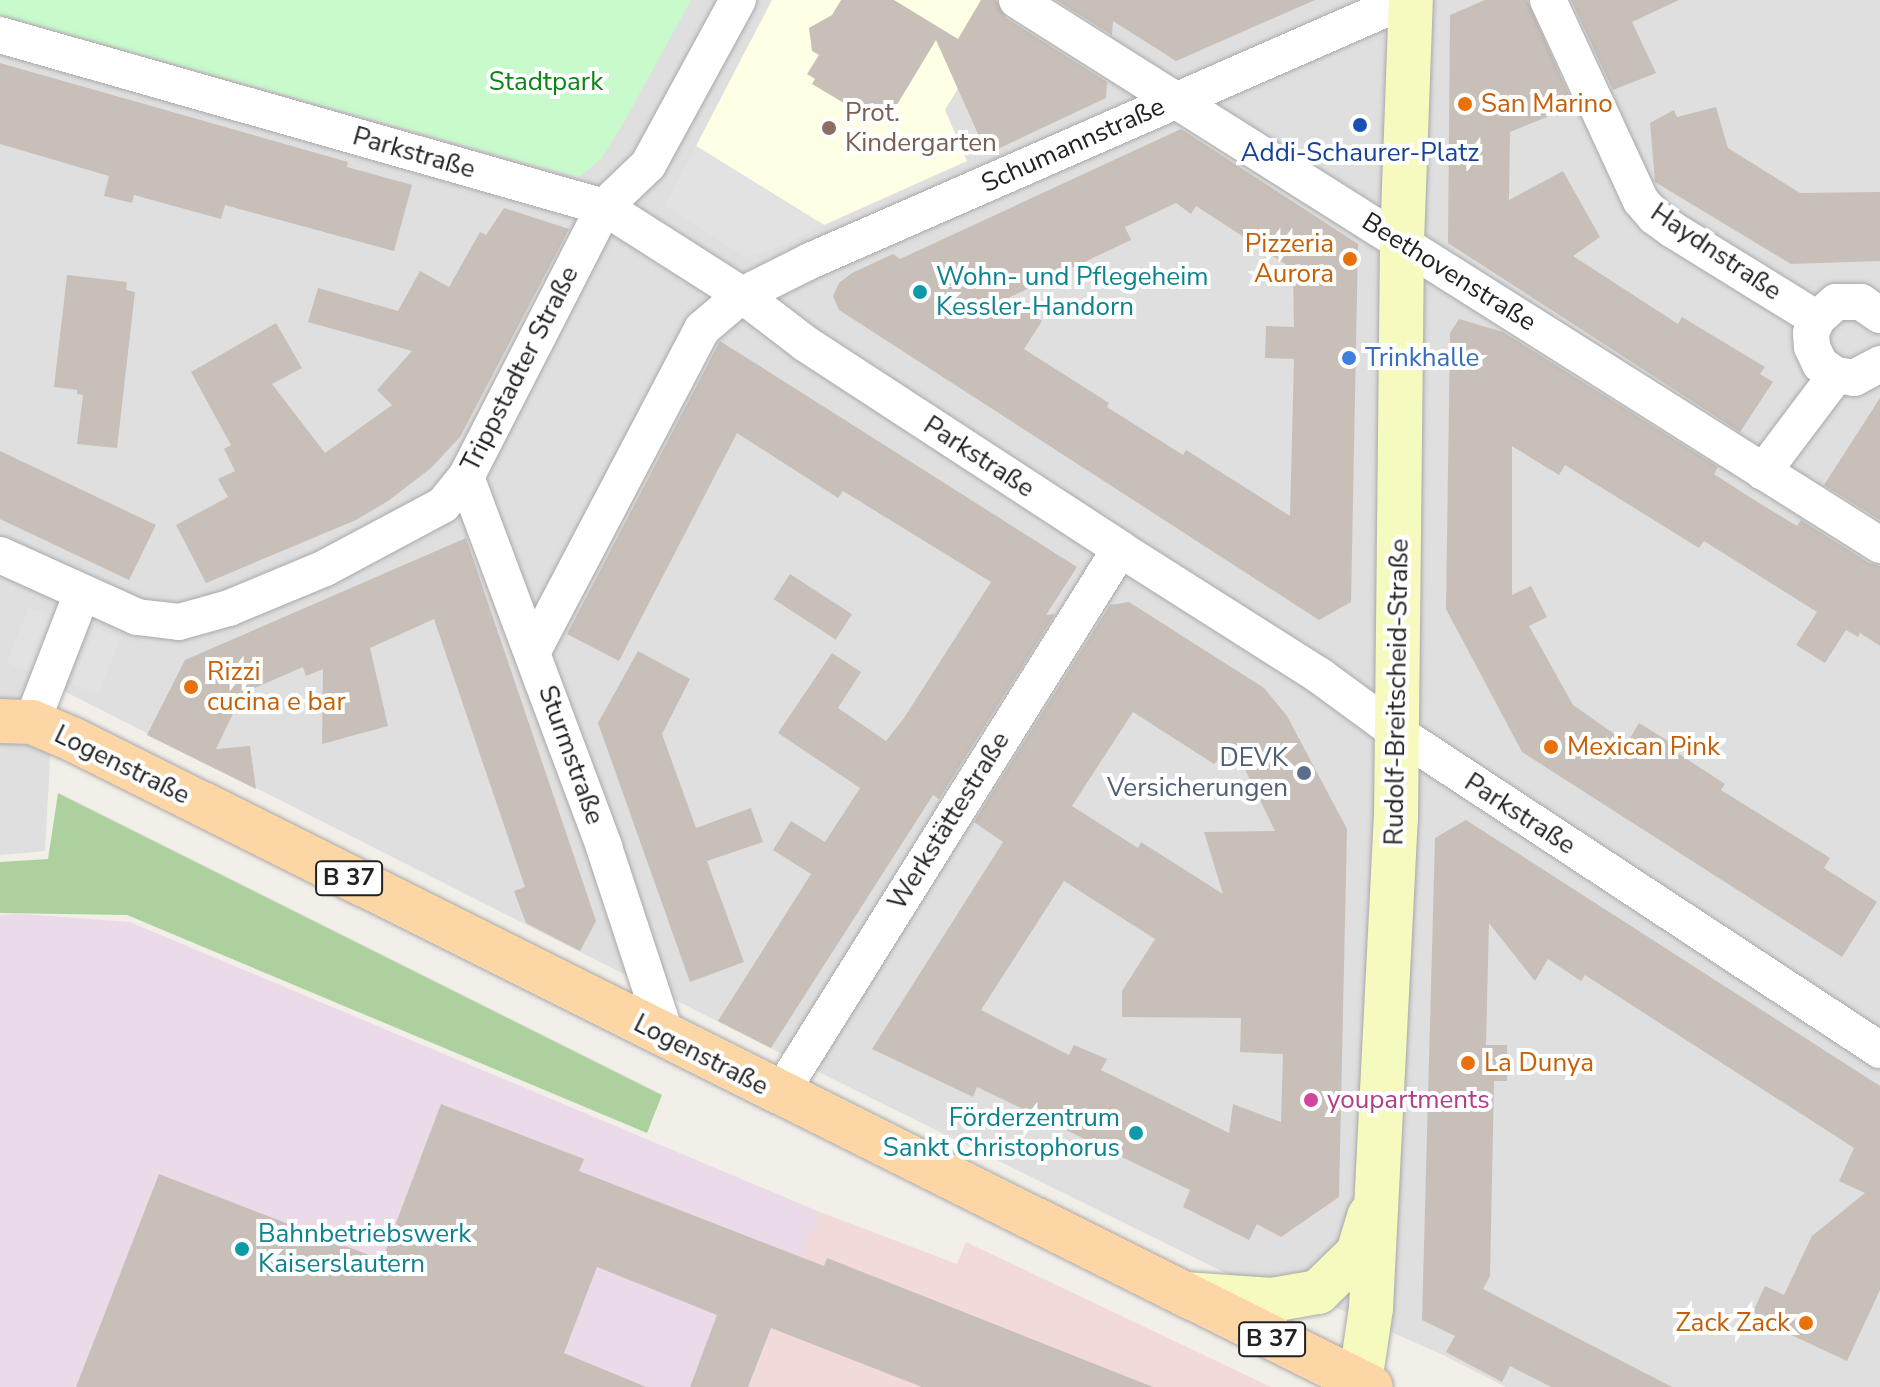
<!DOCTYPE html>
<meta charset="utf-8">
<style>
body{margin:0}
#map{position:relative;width:1880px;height:1387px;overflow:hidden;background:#f2efe9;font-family:"Nunito Sans",sans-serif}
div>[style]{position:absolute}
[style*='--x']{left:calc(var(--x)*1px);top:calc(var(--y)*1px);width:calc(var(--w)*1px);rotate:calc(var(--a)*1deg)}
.residential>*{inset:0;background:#e0dfdf}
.commercial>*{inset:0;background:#f2dad9}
.industrial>*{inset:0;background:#ebdbe8}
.education>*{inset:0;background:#ffffe5}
.forest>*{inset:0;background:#add19e}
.park>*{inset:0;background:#c8facc}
.parking>*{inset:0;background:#e2e2e2;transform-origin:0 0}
.building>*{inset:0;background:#c7bfb8;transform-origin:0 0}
.roads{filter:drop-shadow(0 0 2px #a9a9a9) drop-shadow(0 0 2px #a9a9a9)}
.street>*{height:36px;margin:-18px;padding:0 18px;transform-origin:18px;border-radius:18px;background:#fff}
.secondary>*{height:44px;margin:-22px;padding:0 22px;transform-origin:22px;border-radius:22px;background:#f7fabf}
.primary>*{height:44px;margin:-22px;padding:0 22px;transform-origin:22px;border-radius:22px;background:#fcd6a4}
.dots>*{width:22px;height:22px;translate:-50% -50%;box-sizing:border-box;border:4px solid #fff;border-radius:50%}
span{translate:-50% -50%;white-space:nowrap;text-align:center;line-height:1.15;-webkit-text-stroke:8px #fff;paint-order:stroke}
.shield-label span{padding:2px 6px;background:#fff;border:2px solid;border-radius:6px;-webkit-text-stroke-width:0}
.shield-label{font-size:24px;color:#222;font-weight:700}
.park-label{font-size:26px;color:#0c8416}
.food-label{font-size:26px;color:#c56008}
.left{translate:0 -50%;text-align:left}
.right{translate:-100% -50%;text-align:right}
.education-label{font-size:26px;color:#785e54}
.street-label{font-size:26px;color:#222}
.transit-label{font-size:26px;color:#164399}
.culture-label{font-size:26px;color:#0d838f}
.shop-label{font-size:26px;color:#366cbe}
.service-label{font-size:26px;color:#4e5e75}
.hotel-label{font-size:26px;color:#b23c85}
</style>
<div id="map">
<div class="residential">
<i style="clip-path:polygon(0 0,1880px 0,1880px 1387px,1506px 1387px,1443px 1355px,1274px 1280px,1260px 1290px,786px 1056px,54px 686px,45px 851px,0 855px)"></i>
</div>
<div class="commercial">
<i style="clip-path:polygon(820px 1212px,957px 1264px,966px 1242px,1271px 1387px,749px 1387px)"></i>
</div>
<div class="industrial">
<i style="clip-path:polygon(22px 914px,130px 922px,820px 1212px,749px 1387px,0 1387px,0 915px)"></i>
</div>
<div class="education">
<i style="clip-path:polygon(772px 0,980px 0,1003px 14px,945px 110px,967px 161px,824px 225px,696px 146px)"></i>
</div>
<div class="forest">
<i style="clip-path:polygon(58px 793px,662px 1095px,647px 1133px,127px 915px,0 913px,0 862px,48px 859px)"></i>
</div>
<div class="park">
<i style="clip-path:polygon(0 0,691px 0,624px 122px,601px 159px,579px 177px,0 15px)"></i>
</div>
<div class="parking">
<i style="clip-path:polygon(696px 146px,824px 225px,787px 244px,747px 258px,665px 206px)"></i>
<i style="left:29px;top:607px;width:29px;height:60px;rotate:22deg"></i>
<i style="left:94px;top:627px;width:29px;height:61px;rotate:22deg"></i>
</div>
<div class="building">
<i style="clip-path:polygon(841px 0,894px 0,958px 39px,981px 0,996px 0,1006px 18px,1107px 82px,1106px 98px,987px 154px,936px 40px,886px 123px,871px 114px,869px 118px,812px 84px,815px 79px,807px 74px,819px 55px,812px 51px,809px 28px,832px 15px)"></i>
<i style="clip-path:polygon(1056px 0,1315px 0,1176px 61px,1113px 21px,1112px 35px)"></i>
<i style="clip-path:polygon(1485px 0,1527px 0,1574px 106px,1510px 132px,1509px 200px,1563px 171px,1600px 237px,1573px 256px,1678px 324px,1682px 317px,1765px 367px,1760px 374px,1773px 382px,1740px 432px,1448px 243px,1450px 15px)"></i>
<i style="clip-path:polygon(1571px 0,1679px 0,1632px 22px,1656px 73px,1613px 90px)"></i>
<i style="clip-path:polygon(0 63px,348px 162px,347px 167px,412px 185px,394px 251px,225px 205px,221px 219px,134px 195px,132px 203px,104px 196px,109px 176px,0 144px)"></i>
<i style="clip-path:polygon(1716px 107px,1728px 148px,1800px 193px,1880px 192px,1880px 261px,1791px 264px,1655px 182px,1650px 123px,1674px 110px,1677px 117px)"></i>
<i style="clip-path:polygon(evenodd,1181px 129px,1358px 244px,1351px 602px,1319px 620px,839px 310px,833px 296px,839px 283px,852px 273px,893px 254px,900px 259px,1181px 129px,1176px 203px,1191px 214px,1196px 206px,1293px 269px,1294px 327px,1266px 326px,1265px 358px,1294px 359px,1290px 516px,1186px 450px,1183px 455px,1107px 407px,1109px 403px,1024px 349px,1042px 321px,1008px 298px,1131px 240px,1125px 227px,1176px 203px)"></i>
<i style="clip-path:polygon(504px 208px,569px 229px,460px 437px,431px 468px,388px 501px,356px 520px,206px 583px,176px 525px,228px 497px,218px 479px,235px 471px,224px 449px,231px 445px,191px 372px,276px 323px,302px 368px,272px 384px,325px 453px,392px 405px,377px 390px,412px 351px,308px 322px,318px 288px,398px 311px,420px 271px,449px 287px,480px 232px,486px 235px)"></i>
<i style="clip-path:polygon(67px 275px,127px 282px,126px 290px,135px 292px,117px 448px,77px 444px,83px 395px,77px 394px,77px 390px,54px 387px)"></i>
<i style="clip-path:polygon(1459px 319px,1503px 332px,1718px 467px,1714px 474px,1751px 498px,1797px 526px,1801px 520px,1869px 563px,1880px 566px,1880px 646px,1860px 633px,1858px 637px,1846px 630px,1825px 663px,1796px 645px,1817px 612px,1704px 541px,1699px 548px,1565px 465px,1559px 475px,1512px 446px,1512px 595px,1531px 586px,1547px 617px,1529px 626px,1573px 705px,1627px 743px,1639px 723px,1673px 744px,1670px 748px,1725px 784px,1721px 790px,1830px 858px,1824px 868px,1877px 902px,1842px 957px,1522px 752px,1446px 609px,1450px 333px)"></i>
<i style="clip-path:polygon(720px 341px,1077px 567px,1046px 615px,1055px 614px,939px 799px,933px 795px,771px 1048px,718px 1021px,811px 874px,773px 850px,791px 821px,825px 842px,860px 788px,778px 733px,832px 653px,861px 672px,838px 708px,886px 741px,904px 718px,991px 582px,843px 491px,838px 498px,737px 433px,619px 661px,567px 634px)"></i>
<i style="clip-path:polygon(1880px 398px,1880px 520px,1824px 485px)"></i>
<i style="clip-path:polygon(0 451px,156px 525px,129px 580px,0 519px)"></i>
<i style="clip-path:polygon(466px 538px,596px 921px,580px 951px,526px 923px,514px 891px,525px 887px,434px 619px,370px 648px,388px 726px,322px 744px,323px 669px,306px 676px,303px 667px,243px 693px,216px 749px,250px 746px,256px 789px,147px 735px,185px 660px)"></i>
<i style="left:790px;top:574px;width:74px;height:30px;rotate:33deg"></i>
<i style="clip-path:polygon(evenodd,1129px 602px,1264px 688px,1287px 716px,1347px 829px,1339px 1197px,1281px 1237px,1257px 1224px,1249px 1240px,1183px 1207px,1190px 1190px,977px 1087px,973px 1097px,872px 1049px,1003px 842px,974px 822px,1110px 605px,1129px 602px,1133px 712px,1214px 764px,1233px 745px,1275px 831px,1204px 832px,1223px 894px,1141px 842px,1138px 848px,1072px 806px,1133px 712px,1129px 602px,1064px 881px,1155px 939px,1122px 991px,1122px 1017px,1241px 1018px,1240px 1052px,1283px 1054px,1281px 1122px,1233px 1104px,1229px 1133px,1101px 1070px,1107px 1059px,1074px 1045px,1069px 1055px,981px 1010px,1064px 881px)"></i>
<i style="clip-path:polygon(638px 651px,690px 679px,662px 734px,696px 828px,751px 808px,763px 842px,707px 861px,744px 962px,690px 982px,598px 723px)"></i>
<i style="clip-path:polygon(1466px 820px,1880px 1086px,1880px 1290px,1847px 1361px,1751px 1316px,1765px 1286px,1784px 1295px,1812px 1236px,1865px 1193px,1839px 1181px,1854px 1148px,1585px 975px,1581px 981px,1548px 959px,1535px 981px,1489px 923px,1486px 1045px,1507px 1045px,1507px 1081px,1494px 1081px,1490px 1276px,1483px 1289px,1672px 1387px,1551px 1387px,1510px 1366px,1502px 1382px,1446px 1352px,1455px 1336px,1422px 1320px,1435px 838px)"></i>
<i style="clip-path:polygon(441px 1104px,584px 1159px,579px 1171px,824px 1266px,827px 1258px,1153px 1387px,922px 1387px,771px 1328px,748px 1387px,690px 1387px,717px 1315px,597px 1267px,564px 1353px,646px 1387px,76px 1387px,159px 1174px,382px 1260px)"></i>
</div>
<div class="roads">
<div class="street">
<i style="--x:1017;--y:0;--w:1021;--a:32.27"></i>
<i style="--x:1548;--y:0;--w:221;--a:65.2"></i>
<i style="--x:1641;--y:201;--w:21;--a:49"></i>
<i style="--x:1655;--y:217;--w:22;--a:36"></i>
<i style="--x:1673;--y:230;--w:169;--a:31.7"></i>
<i style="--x:0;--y:35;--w:628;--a:15.9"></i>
<i style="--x:604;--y:207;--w:164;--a:32.5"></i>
<i style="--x:742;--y:295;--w:81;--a:37.4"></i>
<i style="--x:806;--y:344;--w:375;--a:33.1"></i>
<i style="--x:1120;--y:549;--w:237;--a:32.4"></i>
<i style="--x:1320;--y:676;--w:97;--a:36.2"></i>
<i style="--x:1398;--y:733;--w:577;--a:33.33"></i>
<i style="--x:1880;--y:315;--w:23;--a:-146"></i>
<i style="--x:1861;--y:302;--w:25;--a:180"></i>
<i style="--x:1836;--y:302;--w:25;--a:138"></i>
<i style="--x:1817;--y:319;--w:15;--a:113"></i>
<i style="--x:1811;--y:333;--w:14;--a:86"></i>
<i style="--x:1812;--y:347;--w:19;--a:65"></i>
<i style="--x:1820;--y:364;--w:19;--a:35"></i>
<i style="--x:1836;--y:375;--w:18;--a:9"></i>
<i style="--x:1854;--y:378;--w:30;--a:-28"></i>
<i style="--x:1763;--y:472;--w:121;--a:-53"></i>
<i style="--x:466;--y:477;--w:395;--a:69.5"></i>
<i style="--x:604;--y:847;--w:199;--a:71.8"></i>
<i style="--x:0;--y:555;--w:150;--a:24.3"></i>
<i style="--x:137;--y:617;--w:42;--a:6.8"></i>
<i style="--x:179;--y:622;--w:52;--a:-15.6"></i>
<i style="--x:229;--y:608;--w:104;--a:-22.6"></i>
<i style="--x:325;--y:568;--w:134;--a:-28.1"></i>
<i style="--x:443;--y:505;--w:36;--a:-51"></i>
<i style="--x:466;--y:477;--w:303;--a:-62.9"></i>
<i style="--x:604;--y:207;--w:61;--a:-43.7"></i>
<i style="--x:648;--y:165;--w:188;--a:-61.4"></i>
<i style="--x:533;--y:651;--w:364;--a:-62.3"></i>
<i style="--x:702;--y:329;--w:52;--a:-40.4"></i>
<i style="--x:742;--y:295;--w:76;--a:-26.6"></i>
<i style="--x:810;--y:261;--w:651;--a:-23.65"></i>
<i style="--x:32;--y:722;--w:138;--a:-68.8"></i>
<i style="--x:780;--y:1094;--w:642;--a:-58.04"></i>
</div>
<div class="secondary">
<i style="--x:1184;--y:1294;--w:88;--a:3.9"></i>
<i style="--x:1272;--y:1300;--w:47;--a:-9.9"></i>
<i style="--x:1318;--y:1292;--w:56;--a:-44.3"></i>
<i style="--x:1358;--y:1253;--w:39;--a:-73"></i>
<i style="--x:1360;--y:1382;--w:75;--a:-81.5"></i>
<i style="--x:1371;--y:1308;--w:490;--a:-87.1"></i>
<i style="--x:1396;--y:819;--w:577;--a:-89.4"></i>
<i style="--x:1402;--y:242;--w:242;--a:-87.9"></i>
</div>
<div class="primary">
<i style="--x:0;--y:721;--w:32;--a:2"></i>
<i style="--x:32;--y:722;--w:46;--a:23.2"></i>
<i style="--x:74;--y:740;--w:1449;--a:26.51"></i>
</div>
</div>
<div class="dots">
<i style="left:1465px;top:104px;background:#e8710a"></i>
<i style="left:1360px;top:125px;background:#1a4fb4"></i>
<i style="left:829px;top:128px;background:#8d6e63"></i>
<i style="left:1350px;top:259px;background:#e8710a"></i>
<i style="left:920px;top:292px;background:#0f9aa8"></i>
<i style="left:1349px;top:358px;background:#3f7fe0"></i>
<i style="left:191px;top:687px;background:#e8710a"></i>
<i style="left:1551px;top:747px;background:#e8710a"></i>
<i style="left:1304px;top:773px;background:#5c6f8a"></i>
<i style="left:1468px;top:1063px;background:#e8710a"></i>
<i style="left:1311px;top:1100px;background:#d1479c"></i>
<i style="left:1136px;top:1133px;background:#0f9aa8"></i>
<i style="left:242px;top:1249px;background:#0f9aa8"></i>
<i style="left:1806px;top:1323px;background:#e8710a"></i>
</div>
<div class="shield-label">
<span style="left:349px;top:878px">B 37</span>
<span style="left:1272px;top:1339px">B 37</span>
</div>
<div class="park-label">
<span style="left:546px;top:82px">Stadtpark</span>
</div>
<div class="food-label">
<span class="left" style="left:1481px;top:104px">San Marino</span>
<span class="right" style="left:1334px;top:259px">Pizzeria<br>Aurora</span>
<span class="left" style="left:207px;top:687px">Rizzi<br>cucina e bar</span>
<span class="left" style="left:1567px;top:747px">Mexican Pink</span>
<span class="left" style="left:1484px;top:1063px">La Dunya</span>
<span class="right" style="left:1790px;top:1323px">Zack Zack</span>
</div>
<div class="education-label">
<span class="left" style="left:845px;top:128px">Prot.<br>Kindergarten</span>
</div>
<div class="street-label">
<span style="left:1073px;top:145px;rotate:-24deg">Schumannstraße</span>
<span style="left:414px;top:153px;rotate:16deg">Parkstraße</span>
<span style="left:1716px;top:252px;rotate:34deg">Haydnstraße</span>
<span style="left:1449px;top:272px;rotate:32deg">Beethovenstraße</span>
<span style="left:520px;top:369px;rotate:-63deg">Trippstadter Straße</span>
<span style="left:979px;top:457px;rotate:33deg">Parkstraße</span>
<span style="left:1397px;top:692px;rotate:-89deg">Rudolf-Breitscheid-Straße</span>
<span style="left:571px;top:755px;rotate:70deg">Sturmstraße</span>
<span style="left:122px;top:765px;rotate:26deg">Logenstraße</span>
<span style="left:1520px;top:814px;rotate:33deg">Parkstraße</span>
<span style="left:949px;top:821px;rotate:-58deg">Werkstättestraße</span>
<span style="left:701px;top:1055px;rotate:27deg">Logenstraße</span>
</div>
<div class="transit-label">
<span style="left:1360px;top:153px">Addi-Schaurer-Platz</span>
</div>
<div class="culture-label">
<span class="left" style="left:936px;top:292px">Wohn- und Pflegeheim<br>Kessler-Handorn</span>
<span class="right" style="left:1120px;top:1133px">Förderzentrum<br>Sankt Christophorus</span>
<span class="left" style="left:258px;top:1249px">Bahnbetriebswerk<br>Kaiserslautern</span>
</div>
<div class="shop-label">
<span class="left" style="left:1365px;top:358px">Trinkhalle</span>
</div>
<div class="service-label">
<span class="right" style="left:1288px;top:773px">DEVK<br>Versicherungen</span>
</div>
<div class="hotel-label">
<span class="left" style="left:1327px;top:1100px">youpartments</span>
</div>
</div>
